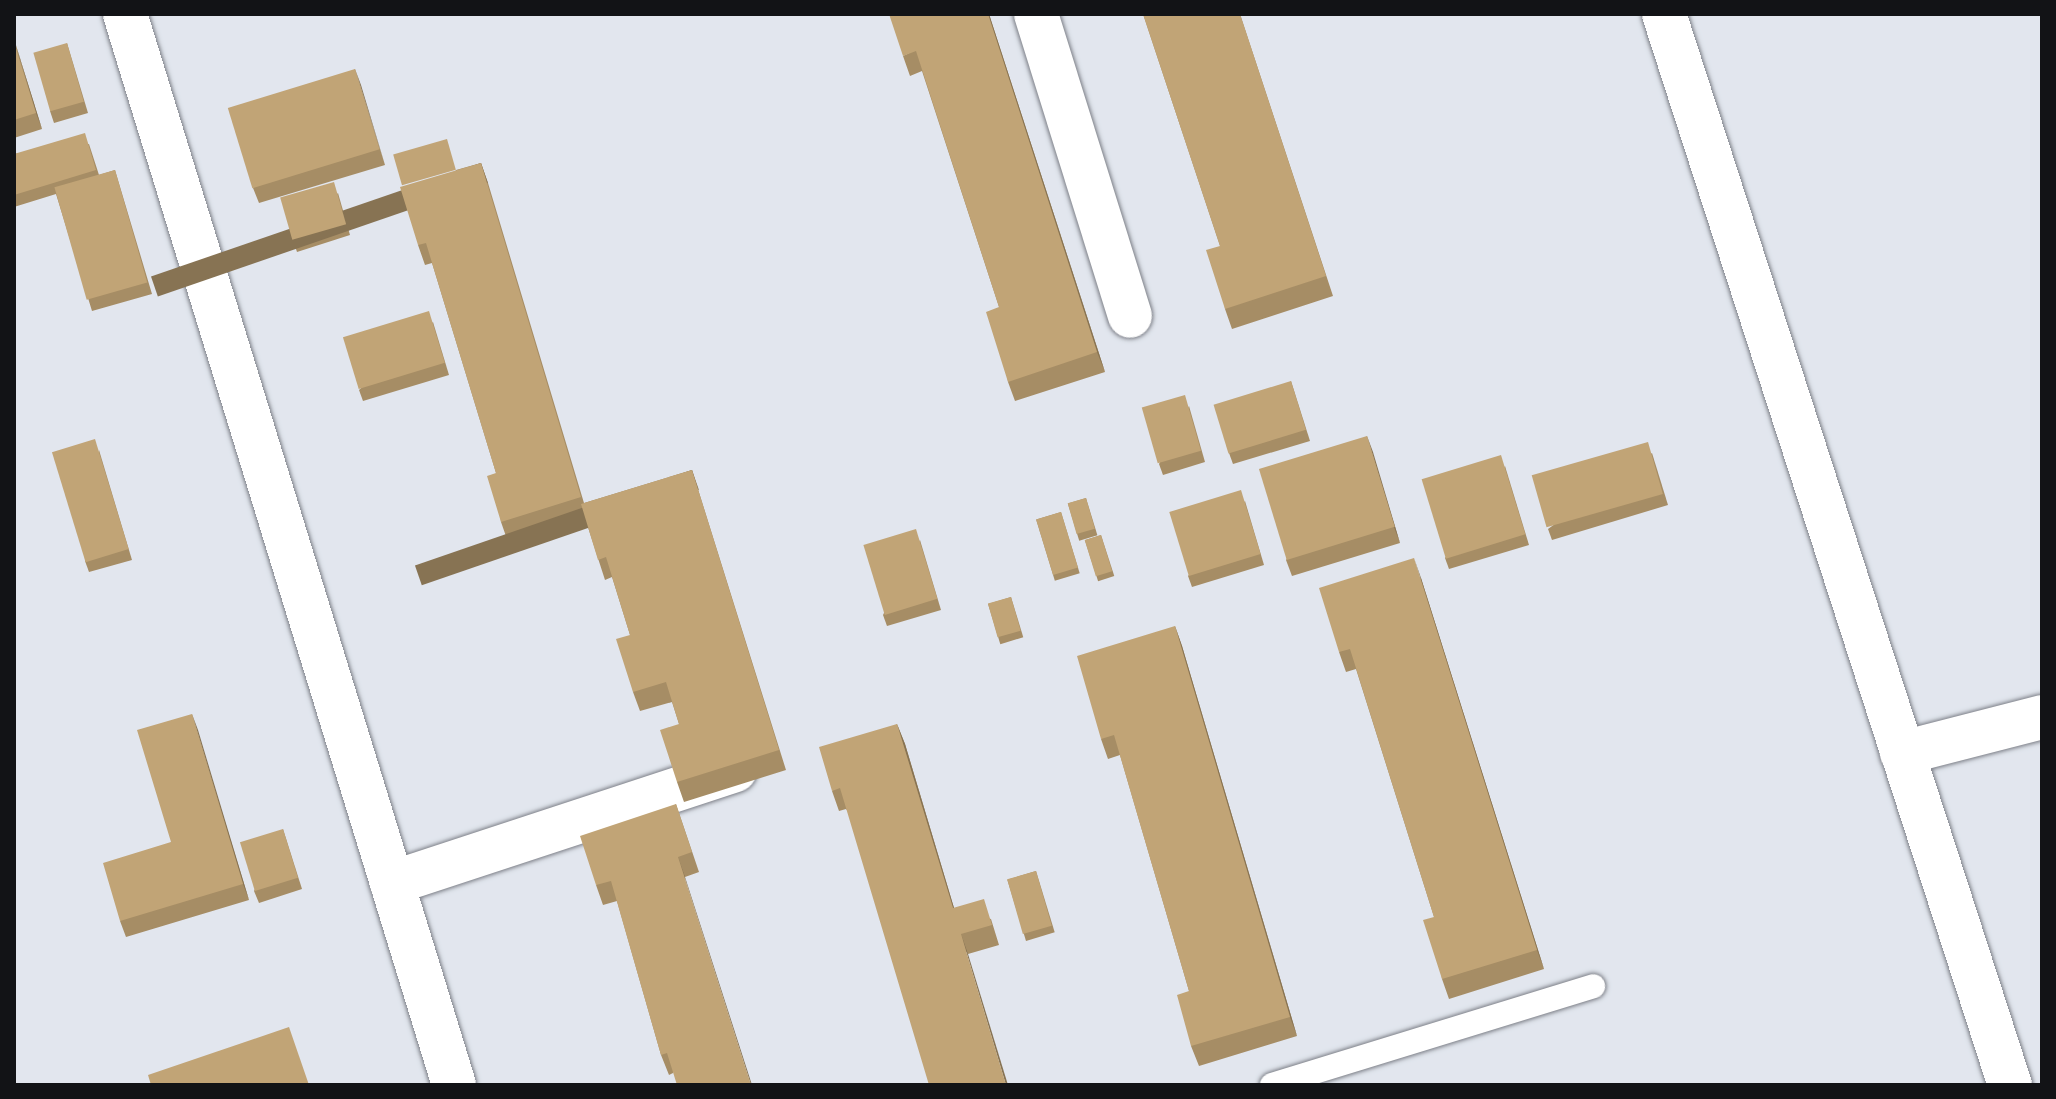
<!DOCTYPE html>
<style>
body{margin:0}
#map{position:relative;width:2056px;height:1099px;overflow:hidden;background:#e2e6ee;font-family:Figtree,sans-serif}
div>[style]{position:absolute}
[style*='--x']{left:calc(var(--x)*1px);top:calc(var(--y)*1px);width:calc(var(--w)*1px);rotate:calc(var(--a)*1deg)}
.roads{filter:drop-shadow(0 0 2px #7d8088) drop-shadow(0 0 2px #7d8088)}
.lane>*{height:24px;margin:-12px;padding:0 12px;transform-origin:12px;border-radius:12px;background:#fff}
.street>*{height:44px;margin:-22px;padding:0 22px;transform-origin:22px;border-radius:22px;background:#fff}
.wall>*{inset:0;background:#a68d65;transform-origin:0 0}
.shaded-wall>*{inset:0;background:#877353;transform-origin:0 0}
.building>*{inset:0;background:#c1a476;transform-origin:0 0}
span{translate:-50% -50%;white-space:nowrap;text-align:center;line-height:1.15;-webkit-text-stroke:7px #eff3fb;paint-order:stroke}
.frame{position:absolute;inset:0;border:16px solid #121316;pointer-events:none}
</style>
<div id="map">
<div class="roads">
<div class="lane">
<i style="--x:1272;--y:1085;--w:336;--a:-17.1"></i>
</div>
<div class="street">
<i style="--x:125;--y:14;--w:1120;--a:72.92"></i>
<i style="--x:1036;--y:14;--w:316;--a:72.7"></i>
<i style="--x:1664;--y:14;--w:1126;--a:72.1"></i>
<i style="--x:1902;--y:753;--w:145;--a:-14.4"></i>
<i style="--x:392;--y:883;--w:361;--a:-18.2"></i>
</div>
</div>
<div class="wall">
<i style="clip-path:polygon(989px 14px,1105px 372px,1015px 401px,1008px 382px,999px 307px,922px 71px,910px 76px,903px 56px)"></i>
<i style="clip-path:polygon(1143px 14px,1240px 14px,1333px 296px,1232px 329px,1225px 309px,1220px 246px)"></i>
<i style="clip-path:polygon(14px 39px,42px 129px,14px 138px)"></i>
<i style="clip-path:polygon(67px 43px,88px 113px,54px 123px,50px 111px)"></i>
<i style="clip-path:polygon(355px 69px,385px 165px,259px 203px,253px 188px)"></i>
<i style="clip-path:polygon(89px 144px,99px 175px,115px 170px,152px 294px,92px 311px,56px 194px,14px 207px,14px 154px)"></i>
<i style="clip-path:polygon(481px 163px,488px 183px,584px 503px,692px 470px,786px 770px,684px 802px,677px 782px,679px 724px,672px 702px,640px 711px,633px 692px,630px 635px,612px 577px,605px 580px,585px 518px,508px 542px,501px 522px,496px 473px,432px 263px,425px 265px,418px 245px,456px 170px)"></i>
<i style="clip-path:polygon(338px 193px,350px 235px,297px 252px,293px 240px)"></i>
<i style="clip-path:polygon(433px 322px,449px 375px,363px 401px,359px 390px)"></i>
<i style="clip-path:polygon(1291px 381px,1310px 441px,1233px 464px,1229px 453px)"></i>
<i style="clip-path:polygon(1189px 406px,1205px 462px,1163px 475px,1159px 464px)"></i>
<i style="clip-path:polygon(1367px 436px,1400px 543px,1292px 576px,1286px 560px)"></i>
<i style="clip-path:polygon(99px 450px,132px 560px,89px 572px,85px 561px)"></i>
<i style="clip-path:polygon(1652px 453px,1668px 505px,1552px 540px,1548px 529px)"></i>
<i style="clip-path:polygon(1505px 466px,1529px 545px,1449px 569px,1445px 558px)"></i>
<i style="left:1086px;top:498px;width:39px;height:19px;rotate:73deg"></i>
<i style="clip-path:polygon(1245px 501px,1264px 565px,1192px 587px,1188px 576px)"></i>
<i style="left:1061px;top:512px;width:64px;height:26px;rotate:73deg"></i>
<i style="left:1101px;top:535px;width:43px;height:17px;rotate:72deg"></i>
<i style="clip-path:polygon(920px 540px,941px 610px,887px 626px,883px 615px)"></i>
<i style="clip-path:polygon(1421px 578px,1544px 969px,1449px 999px,1442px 979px,1434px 917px,1356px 669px,1346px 672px,1339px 652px)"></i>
<i style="left:1011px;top:597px;width:42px;height:24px;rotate:73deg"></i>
<i style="clip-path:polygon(1175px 626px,1182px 646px,1297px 1036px,1199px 1066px,1191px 1046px,1189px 991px,1120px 755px,1108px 759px,1101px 739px)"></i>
<i style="clip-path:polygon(192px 714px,249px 900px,126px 937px,120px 921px,171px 842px)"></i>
<i style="clip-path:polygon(897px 724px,905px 744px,954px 908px,991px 919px,999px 945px,968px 954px,846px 809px,839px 811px,832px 791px)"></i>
<i style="clip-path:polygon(676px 804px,699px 872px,685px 877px,673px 1073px,669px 1075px,661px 1055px,617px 901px,603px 905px,596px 885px)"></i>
<i style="clip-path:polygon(283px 829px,302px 889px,259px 903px,254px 891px)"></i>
<i style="left:1036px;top:871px;width:64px;height:30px;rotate:73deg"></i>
</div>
<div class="shaded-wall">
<i style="clip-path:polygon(988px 14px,989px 14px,1105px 372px,1097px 352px)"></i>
<i style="clip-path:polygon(14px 39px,42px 129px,36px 113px)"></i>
<i style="clip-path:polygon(355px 69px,361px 85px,385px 165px)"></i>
<i style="left:481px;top:163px;width:21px;height:349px;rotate:71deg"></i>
<i style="clip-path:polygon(1367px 436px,1373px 452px,1400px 543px,1394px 527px)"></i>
<i style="left:692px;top:470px;width:21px;height:293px;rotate:71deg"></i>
<i style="clip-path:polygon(1414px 558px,1421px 578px,1544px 969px,1537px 950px)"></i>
<i style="clip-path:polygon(1175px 626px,1182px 646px,1297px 1036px,1290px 1017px)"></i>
<i style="clip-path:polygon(192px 714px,198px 730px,249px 900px,243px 884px)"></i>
<i style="clip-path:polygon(897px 724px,905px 744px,960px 928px,953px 908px)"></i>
<i style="clip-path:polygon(678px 857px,685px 877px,752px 1085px,751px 1085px)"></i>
<i style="clip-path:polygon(961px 934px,968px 954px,1008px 1085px,1006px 1085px)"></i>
</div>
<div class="building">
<i style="clip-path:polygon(889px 14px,988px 14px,1097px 352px,1008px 382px,986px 312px,999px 307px,916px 51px,903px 56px)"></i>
<i style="clip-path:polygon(1143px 14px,1240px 14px,1326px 276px,1225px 309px,1206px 250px,1220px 246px)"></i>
<i style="clip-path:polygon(14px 42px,36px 113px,14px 120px)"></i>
<i style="left:67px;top:43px;width:61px;height:35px;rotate:74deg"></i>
<i style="left:355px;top:69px;width:84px;height:133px;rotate:73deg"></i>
<i style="clip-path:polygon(85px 133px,96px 170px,14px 195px,14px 154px)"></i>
<i style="left:447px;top:139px;width:32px;height:56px;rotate:74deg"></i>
<i style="clip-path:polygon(481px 163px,581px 497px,501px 522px,487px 476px,496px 473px,426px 243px,418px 245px,400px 187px)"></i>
<i style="left:115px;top:170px;width:117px;height:63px;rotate:74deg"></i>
<i style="left:334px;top:182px;width:44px;height:56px;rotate:74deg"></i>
<i style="left:429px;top:311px;width:54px;height:90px;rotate:73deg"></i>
<i style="left:1291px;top:381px;width:51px;height:81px;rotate:73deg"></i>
<i style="left:1185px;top:395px;width:58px;height:45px;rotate:74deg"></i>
<i style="left:1367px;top:436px;width:95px;height:113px;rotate:73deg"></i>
<i style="left:95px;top:439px;width:115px;height:45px;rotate:73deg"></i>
<i style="left:1648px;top:442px;width:54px;height:121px;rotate:74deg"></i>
<i style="left:1501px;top:455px;width:83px;height:83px;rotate:73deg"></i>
<i style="clip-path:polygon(692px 470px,779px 750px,677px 782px,660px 730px,679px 724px,666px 682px,633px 692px,616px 639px,630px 635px,606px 557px,598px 560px,581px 504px)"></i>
<i style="left:1241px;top:490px;width:67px;height:75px;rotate:73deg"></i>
<i style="left:1086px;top:498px;width:32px;height:19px;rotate:74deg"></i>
<i style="left:1061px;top:512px;width:58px;height:26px;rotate:73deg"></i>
<i style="left:916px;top:529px;width:73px;height:55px;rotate:73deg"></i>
<i style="left:1101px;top:535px;width:38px;height:17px;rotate:73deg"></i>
<i style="clip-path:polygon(1414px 558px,1537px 950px,1442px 979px,1423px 920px,1434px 917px,1350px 649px,1339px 652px,1319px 588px)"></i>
<i style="left:1011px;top:597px;width:35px;height:24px;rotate:74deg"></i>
<i style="clip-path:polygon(1175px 626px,1290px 1017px,1191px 1046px,1177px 995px,1189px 991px,1114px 735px,1101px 739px,1077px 656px)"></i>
<i style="clip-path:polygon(192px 714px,243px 884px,120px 921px,103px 863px,171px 842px,137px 730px)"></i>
<i style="clip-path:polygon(897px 724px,953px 908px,984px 899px,992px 925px,961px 934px,1006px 1085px,929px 1085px,840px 788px,832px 791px,819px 747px)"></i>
<i style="clip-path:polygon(676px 804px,692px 852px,678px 857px,751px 1085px,677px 1085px,667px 1053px,661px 1055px,611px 881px,596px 885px,580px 836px)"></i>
<i style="left:283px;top:829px;width:51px;height:45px;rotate:73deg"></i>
<i style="left:1036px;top:871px;width:57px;height:30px;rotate:74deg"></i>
<i style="clip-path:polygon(289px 1027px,309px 1085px,151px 1085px,148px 1075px)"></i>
</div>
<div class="frame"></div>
</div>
